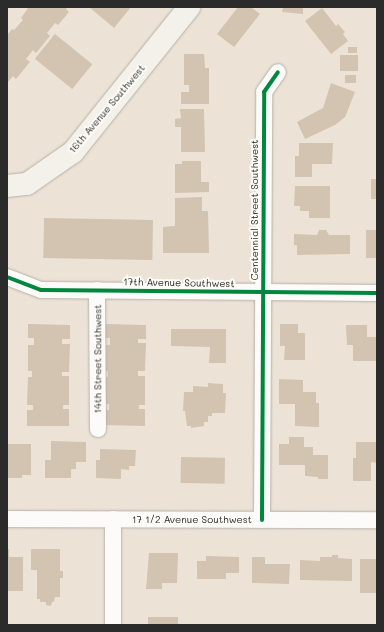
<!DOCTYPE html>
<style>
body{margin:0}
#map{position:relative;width:384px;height:632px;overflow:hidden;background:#ece3d6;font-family:Mali,sans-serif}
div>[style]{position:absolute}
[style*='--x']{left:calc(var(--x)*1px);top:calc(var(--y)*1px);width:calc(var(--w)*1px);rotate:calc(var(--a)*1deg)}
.building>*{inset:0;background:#d3c3b1;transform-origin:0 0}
.roads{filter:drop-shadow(0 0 1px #b6b0a8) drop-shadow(0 0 1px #b6b0a8)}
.street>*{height:16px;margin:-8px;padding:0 8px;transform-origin:8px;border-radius:8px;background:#fcfbf9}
.secondary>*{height:22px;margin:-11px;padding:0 11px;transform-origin:11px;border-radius:11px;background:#f4f1ea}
.cycleway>*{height:4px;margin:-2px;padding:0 2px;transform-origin:2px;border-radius:2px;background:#00873e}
span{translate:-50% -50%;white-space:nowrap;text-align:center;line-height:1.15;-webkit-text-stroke:4px #fdfcf7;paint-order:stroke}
.street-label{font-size:10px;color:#2b2b2b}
.frame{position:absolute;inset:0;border:8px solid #2b2b2b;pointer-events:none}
</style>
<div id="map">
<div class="building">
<i style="clip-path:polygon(29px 7px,67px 7px,66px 9px,69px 12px,58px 25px,55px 23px,47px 33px,50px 36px,36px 53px,33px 50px,26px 59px,30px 62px,16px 79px,13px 76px,8px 82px,7px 35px,12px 29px,14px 30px,23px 20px,21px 18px)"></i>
<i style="clip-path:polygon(89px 7px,131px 7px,114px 28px)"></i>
<i style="clip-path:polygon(238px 7px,251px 7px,260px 14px,234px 47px,217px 34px)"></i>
<i style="clip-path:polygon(283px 7px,303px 7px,303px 14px,282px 12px)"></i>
<i style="clip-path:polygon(322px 8px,336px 26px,338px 24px,345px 32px,343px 34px,348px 41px,331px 54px,305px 21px)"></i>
<i style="left:55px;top:34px;width:48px;height:32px;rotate:39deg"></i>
<i style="left:348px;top:47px;width:9px;height:6px"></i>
<i style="clip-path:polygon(184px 54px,204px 54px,205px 68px,209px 68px,209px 104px,181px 104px,181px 92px,189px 92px,189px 85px,184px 85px)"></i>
<i style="left:340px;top:55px;width:18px;height:16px"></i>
<i style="left:345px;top:75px;width:11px;height:8px"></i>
<i style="clip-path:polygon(331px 83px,355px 92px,345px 117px,335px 125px,305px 139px,297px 122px,323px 108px)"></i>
<i style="clip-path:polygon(180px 109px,204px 109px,205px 152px,181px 152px,181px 127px,175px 127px,175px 119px,181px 118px)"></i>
<i style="clip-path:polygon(299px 143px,333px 143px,332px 164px,312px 164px,312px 177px,295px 177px,295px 156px,299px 156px)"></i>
<i style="clip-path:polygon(182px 161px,201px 161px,201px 182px,209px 182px,209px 192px,175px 193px,175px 164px,182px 164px)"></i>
<i style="left:371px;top:179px;width:6px;height:20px"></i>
<i style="clip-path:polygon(295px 186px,330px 186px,330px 218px,309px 218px,309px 211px,300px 211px,300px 206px,294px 206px)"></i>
<i style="clip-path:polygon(202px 197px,202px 211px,208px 211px,209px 253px,163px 253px,163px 227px,175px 226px,175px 198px)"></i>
<i style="left:44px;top:218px;width:109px;height:40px;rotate:1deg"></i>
<i style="clip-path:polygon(319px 230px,326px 230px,329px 235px,350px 235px,350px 254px,297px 255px,297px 245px,294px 245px,294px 234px,317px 235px)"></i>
<i style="left:366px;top:230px;width:11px;height:28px"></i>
<i style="clip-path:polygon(28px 324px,70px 325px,70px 339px,62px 339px,62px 344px,70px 344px,69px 372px,62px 372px,62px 376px,69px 376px,69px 405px,63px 405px,63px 409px,69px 409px,69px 426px,27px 426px,27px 410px,33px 410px,33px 405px,27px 405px,28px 377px,32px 377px,32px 371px,28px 371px,28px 345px,34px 345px,34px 338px,28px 338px)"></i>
<i style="clip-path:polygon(104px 324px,146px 325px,146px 339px,138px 339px,138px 343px,146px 343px,145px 371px,138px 371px,138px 376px,145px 376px,145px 405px,139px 405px,139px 409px,145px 409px,145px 426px,103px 425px,103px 410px,109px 410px,109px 404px,103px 404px,104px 377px,108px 377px,108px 371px,104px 370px,104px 345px,110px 345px,110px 338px,104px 338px)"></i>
<i style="clip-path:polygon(280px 324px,298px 324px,298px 333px,305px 333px,305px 360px,284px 360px,285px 346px,280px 346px)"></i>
<i style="clip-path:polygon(346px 325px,367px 325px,367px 337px,377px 337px,377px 361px,353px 361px,353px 345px,347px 345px)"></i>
<i style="clip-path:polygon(171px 329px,226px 329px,226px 363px,209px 363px,210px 347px,171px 346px)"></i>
<i style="clip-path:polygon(279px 379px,303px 380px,303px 392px,316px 392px,316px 403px,319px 403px,319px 427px,295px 426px,295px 404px,279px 404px)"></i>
<i style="clip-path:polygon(208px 383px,223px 384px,223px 393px,226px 393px,225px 413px,212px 413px,212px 416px,208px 416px,208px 422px,204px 422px,204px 426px,191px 428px,191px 426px,187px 426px,185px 411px,183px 411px,184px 392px,193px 392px,193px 386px,208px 387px)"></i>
<i style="clip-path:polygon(289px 437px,304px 437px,304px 447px,313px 447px,313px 455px,328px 455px,328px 479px,318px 479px,318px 477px,305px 476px,305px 465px,279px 465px,279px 444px,289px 444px)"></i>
<i style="clip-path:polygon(51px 441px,86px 442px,86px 462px,76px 462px,76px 469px,71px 469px,71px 478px,45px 478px,45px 460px,51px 460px)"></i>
<i style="clip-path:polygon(356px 442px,377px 442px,377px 463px,371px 462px,371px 481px,353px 481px,353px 458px,356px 458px)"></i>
<i style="clip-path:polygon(7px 444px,31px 444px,31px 475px,22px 475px,22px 478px,7px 478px)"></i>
<i style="clip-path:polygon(100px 449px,136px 450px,135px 466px,129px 466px,129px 470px,121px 469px,121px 479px,96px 478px,96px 460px,100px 460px)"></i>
<i style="left:181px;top:457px;width:44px;height:26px;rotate:1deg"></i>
<i style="clip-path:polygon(7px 549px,9px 549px,9px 557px,23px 557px,23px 591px,7px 591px)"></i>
<i style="clip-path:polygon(31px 549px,60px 549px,60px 571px,63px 571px,63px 578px,60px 578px,60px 597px,55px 597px,54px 602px,52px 602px,51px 606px,46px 605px,46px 602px,40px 602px,40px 599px,37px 599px,37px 570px,31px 570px)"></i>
<i style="clip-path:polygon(149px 553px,178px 553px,177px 583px,162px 583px,162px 589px,146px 589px)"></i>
<i style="clip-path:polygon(332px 555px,338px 555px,338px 558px,352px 559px,352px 581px,300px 580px,300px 560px,320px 561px,320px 557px,332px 557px)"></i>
<i style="clip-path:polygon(206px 556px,239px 557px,239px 573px,226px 573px,226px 579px,197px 579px,197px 561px,206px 561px)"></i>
<i style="clip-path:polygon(252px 557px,265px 557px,265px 564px,290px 564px,289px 584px,252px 583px)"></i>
<i style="left:360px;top:559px;width:17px;height:34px"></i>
<i style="left:148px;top:617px;width:30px;height:8px"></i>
</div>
<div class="roads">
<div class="street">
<i style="--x:7;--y:277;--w:36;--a:21"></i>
<i style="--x:41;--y:290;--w:336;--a:0.5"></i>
<i style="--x:97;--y:290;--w:139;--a:89.6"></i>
<i style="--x:7;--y:519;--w:370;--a:0.2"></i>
<i style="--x:113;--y:519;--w:106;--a:90"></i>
<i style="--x:262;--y:520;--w:428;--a:-89.7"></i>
<i style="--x:264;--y:92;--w:24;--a:-55"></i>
</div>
<div class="secondary">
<i style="--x:7;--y:186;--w:20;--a:-6"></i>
<i style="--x:27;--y:184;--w:56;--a:-34.8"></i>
<i style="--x:73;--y:152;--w:186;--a:-51.3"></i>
</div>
</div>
<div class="cycleway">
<i style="--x:7;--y:277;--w:36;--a:21"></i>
<i style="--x:41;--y:290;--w:336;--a:0.5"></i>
<i style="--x:262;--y:520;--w:428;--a:-89.7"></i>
<i style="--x:264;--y:92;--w:24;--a:-55"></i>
</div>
<div class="street-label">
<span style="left:107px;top:109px;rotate:-50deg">16th Avenue Southwest</span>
<span style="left:255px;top:210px;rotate:-90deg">Centennial Street Southwest</span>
<span style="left:179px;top:283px;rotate:1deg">17th Avenue Southwest</span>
<span style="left:98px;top:359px;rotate:-90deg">14th Street Southwest</span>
<span style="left:192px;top:520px">17 1/2 Avenue Southwest</span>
</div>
<div class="frame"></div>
</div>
